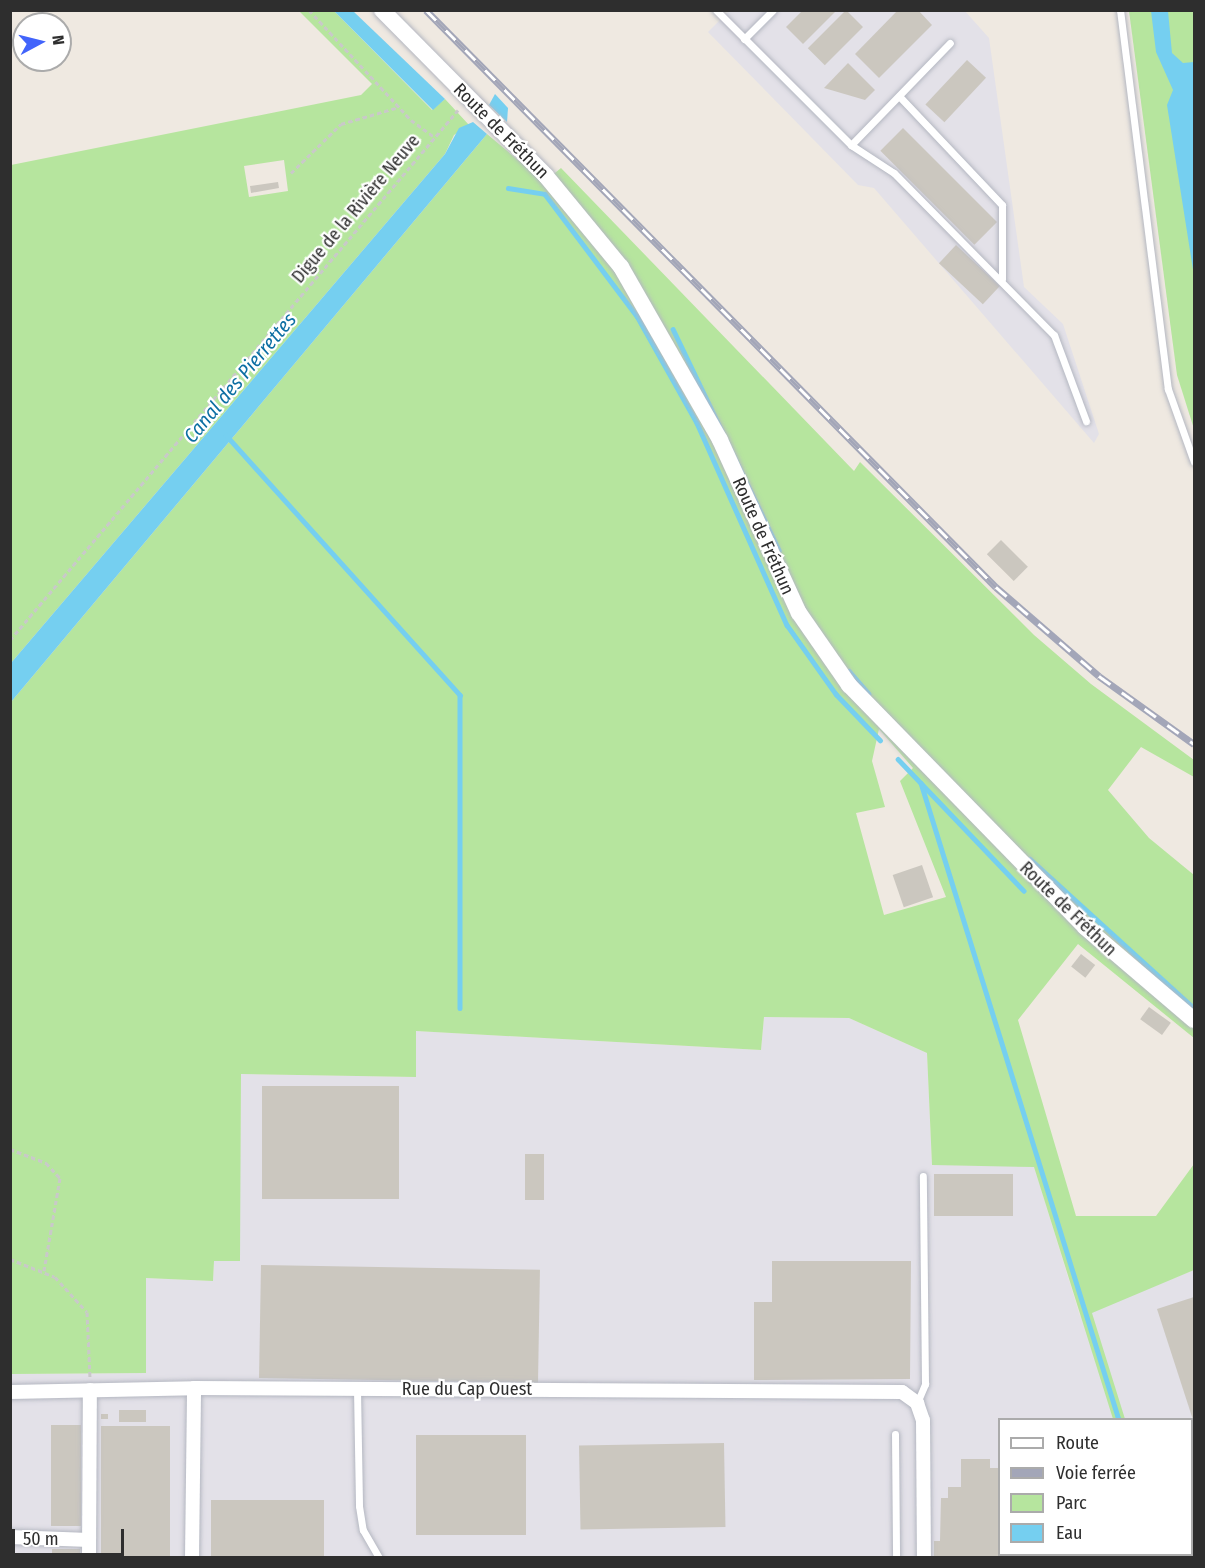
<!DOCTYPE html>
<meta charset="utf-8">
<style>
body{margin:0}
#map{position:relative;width:1205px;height:1568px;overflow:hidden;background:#efe9e1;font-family:"Fira Sans Condensed",sans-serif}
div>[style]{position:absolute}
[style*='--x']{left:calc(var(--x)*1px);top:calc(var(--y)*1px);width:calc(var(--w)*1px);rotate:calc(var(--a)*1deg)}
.industrial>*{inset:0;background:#e3e1e8}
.green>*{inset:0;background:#b6e59e}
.water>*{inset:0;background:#75cff0}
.stream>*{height:4.5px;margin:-2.25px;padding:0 2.25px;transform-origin:2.25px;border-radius:2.25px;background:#75cff0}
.building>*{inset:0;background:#cbc7bf;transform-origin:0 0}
.path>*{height:3px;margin-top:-1.5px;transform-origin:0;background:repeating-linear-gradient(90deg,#c9c9c9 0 4.5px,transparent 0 7.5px)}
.roads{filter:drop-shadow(0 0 2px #b4b7c1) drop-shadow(0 0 2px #b4b7c1)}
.service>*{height:7px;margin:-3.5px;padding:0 3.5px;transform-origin:3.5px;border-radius:3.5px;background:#fff}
.minor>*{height:14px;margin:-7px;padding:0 7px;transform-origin:7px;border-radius:7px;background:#fff}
.tertiary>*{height:16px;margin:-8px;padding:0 8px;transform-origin:8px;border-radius:8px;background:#fff}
.rail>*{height:7px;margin-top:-3.5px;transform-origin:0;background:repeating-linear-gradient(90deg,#fff 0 14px,#a3a6b8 0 28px);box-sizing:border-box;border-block:2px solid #a3a6b8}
span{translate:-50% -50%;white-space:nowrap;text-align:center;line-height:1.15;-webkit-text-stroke:4.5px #fff;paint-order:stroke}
.street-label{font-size:18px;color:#2e2e2e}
.water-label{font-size:20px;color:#0d6fa3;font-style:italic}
.frame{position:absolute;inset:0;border:12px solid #2e2e2e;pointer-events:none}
.legend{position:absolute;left:998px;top:1418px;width:195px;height:138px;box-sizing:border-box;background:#fff;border:2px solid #ababab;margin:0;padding:8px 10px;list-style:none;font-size:18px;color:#2e2e2e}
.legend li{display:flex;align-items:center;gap:12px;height:30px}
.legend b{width:30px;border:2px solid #ababab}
.north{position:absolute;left:12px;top:12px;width:60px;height:60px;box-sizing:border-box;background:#fff;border:2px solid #ababab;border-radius:50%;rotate:83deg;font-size:16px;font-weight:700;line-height:24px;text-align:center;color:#2e2e2e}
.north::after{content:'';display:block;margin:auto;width:21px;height:27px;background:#4264fb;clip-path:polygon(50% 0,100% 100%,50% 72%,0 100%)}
.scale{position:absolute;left:12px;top:1529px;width:112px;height:27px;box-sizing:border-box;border:3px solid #2e2e2e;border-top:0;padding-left:8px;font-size:18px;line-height:21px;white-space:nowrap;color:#2e2e2e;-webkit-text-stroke:4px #fff;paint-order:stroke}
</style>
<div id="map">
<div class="industrial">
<i style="clip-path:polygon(964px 10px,989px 38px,1024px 287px,1063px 324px,1099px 434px,1094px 443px,874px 188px,858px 185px,708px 32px,729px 11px)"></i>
<i style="clip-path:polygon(evenodd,764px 1017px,849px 1018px,927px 1053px,932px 1165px,1034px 1166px,1080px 1316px,1194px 1270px,1194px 1557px,11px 1557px,10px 1374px,145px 1373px,146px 1278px,213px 1281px,214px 1261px,239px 1261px,241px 1074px,416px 1077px,416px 1031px,761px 1050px,764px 1017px,1000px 1420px,1192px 1420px,1192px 1554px,1000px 1554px,1000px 1420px)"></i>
</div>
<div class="green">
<i style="clip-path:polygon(evenodd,299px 11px,334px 11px,432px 110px,445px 99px,469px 125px,454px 135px,445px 154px,11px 663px,11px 165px,361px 95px,372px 84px,299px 11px,284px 160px,288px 191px,249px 197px,244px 166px,284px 160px)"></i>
<i style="clip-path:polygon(1129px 11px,1194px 11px,1194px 429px,1177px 375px)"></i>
<i style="clip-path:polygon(evenodd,487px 134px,544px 182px,561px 168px,854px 471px,860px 462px,1034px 635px,1091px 684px,1194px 760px,1194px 777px,1141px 747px,1108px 790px,1149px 838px,1194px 875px,1194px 1038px,1078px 944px,1018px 1020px,1076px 1216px,1156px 1216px,1194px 1164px,1194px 1270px,1092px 1313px,1125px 1419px,1113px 1419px,1034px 1167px,932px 1165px,927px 1053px,849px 1018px,764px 1017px,761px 1050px,416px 1031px,416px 1077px,241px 1074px,240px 1261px,214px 1261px,213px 1281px,146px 1278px,146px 1373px,11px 1374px,11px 702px,487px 134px,879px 729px,913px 768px,900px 781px,946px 897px,884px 915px,856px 813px,885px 807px,872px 761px,879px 729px)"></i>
</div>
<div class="water">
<i style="clip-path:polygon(334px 11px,353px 11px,445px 99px,433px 110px)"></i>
<i style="clip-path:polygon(1151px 11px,1168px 11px,1172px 53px,1183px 63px,1194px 62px,1194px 276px,1167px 105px,1173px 90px,1156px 52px)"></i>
<i style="clip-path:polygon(495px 94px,508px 108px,507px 122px,489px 105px)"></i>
<i style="clip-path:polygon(473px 122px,487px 134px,11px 702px,11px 663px,445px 154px,459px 128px)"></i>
</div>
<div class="stream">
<i style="--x:508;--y:188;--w:37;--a:9"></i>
<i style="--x:545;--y:194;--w:153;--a:53"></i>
<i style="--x:637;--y:316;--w:123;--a:60.7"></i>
<i style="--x:697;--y:423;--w:221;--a:66"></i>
<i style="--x:787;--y:625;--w:85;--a:54.6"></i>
<i style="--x:836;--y:694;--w:64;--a:46.3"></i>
<i style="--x:673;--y:329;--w:245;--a:64.4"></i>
<i style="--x:226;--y:435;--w:350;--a:48"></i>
<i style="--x:460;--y:695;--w:313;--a:90"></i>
<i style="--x:849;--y:671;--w:30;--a:49"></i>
<i style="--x:898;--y:759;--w:182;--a:46.3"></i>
<i style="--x:921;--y:783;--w:667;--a:72.73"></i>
<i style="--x:1030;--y:859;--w:222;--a:42.3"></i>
<i style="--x:1158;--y:1554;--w:4;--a:76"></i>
</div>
<div class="building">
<i style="clip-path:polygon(803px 10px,837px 10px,803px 44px,786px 27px)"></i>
<i style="left:846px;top:10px;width:24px;height:54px;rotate:45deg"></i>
<i style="clip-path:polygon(898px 10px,918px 10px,932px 25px,879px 78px,855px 54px)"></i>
<i style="left:967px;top:60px;width:26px;height:61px;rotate:43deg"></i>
<i style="clip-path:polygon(848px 63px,875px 90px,865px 100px,824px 88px)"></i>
<i style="left:903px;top:128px;width:133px;height:32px;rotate:45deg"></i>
<i style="clip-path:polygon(278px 182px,279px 188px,251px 193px,250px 186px)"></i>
<i style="left:956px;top:245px;width:60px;height:25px;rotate:43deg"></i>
<i style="left:1001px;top:540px;width:38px;height:20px;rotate:45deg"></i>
<i style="left:922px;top:865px;width:34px;height:31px;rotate:71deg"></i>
<i style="left:1081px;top:954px;width:18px;height:16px;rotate:38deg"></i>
<i style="left:1149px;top:1007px;width:27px;height:15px;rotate:36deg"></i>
<i style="left:262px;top:1086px;width:137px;height:113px"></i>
<i style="left:525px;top:1154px;width:19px;height:46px"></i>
<i style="left:1013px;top:1174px;width:42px;height:79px;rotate:90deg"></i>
<i style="clip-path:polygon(772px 1261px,911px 1261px,910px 1379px,754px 1380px,754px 1302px,772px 1302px)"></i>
<i style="left:261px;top:1265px;width:279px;height:113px;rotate:1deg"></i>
<i style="clip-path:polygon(1194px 1297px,1194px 1423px,1157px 1309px)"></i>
<i style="left:119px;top:1410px;width:27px;height:12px"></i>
<i style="left:101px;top:1414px;width:7px;height:5px"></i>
<i style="left:51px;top:1425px;width:30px;height:101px"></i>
<i style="left:101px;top:1426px;width:69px;height:132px"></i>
<i style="left:416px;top:1435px;width:110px;height:100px"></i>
<i style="left:724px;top:1443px;width:84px;height:145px;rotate:89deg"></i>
<i style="clip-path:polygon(961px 1459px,990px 1459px,990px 1468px,1000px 1468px,1000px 1554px,1031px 1558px,934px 1558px,934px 1541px,940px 1541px,941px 1498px,948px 1498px,948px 1487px,961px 1487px)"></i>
<i style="left:1194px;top:1486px;width:18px;height:2px;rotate:90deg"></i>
<i style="left:211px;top:1500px;width:113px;height:58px"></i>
<i style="left:52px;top:1549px;width:28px;height:9px"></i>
</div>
<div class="path">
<i style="--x:309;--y:10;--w:150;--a:47.2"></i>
<i style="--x:411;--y:120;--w:27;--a:36"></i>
<i style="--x:291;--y:173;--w:70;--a:-44.4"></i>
<i style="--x:341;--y:124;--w:60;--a:-16.3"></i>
<i style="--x:10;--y:640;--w:694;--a:-49.79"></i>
<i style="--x:10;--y:1149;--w:39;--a:21"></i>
<i style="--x:46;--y:1163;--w:21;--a:47"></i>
<i style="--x:60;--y:1178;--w:94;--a:99.8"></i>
<i style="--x:10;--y:1259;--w:48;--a:21.8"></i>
<i style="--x:55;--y:1277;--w:47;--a:47.6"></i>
<i style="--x:87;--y:1312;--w:67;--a:87.4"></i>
</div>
<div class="roads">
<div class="service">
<i style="--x:716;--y:10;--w:191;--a:45"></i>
<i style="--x:851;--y:145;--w:51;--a:33.1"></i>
<i style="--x:894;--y:173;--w:228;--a:45.4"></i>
<i style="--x:1054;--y:335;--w:92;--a:69.6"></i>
<i style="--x:1120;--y:10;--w:382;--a:82.8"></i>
<i style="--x:1168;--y:389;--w:77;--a:70.4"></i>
<i style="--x:744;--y:39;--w:41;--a:-45"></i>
<i style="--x:899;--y:96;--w:150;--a:46.6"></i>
<i style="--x:1002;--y:205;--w:74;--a:90"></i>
<i style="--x:851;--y:145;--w:142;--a:-45.9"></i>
<i style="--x:357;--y:1389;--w:117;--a:89"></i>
<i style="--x:359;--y:1506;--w:24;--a:81"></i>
<i style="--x:363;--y:1530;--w:32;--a:60"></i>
<i style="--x:917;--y:1403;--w:21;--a:-67"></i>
<i style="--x:925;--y:1384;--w:208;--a:-90.6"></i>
<i style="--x:895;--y:1434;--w:124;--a:89.5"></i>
</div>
<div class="minor">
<i style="--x:10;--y:1392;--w:184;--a:-1.2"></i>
<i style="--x:194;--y:1388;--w:708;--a:0.32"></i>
<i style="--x:902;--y:1392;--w:19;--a:36"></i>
<i style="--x:917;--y:1403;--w:18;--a:71"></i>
<i style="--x:923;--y:1420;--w:138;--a:89.6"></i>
<i style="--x:1192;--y:1528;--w:2;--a:-27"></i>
<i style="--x:10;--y:1537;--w:79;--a:2.2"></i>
<i style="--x:89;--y:1558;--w:168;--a:-89.7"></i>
<i style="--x:192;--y:1558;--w:170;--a:-89.3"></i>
<i style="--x:1104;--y:1558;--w:9;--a:-27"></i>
</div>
<div class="tertiary">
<i style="--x:382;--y:10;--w:233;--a:45.3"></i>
<i style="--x:546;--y:176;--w:118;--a:50.5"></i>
<i style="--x:621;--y:267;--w:199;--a:60.2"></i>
<i style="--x:720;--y:440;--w:190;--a:65.5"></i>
<i style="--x:799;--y:613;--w:88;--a:55.2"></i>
<i style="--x:849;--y:685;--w:338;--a:45.7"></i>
<i style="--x:1085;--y:927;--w:143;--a:40.5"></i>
</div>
</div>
<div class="rail">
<i style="--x:426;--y:10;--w:811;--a:45.35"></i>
<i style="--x:996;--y:587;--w:136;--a:40.8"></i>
<i style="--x:1099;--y:676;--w:117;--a:35.6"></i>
</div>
<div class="street-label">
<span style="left:501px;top:131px;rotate:45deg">Route de Fréthun</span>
<span style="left:356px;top:209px;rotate:-50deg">Digue de la Rivière Neuve</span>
<span style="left:763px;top:536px;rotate:66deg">Route de Fréthun</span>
<span style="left:1068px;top:909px;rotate:44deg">Route de Fréthun</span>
<span style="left:467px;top:1389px">Rue du Cap Ouest</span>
</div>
<div class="water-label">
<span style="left:240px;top:378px;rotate:-50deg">Canal des Pierrettes</span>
</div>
<div class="frame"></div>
<ul class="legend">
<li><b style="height:8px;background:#fff"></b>Route</li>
<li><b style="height:8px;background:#a3a6b8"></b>Voie ferrée</li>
<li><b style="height:16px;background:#b6e59e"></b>Parc</li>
<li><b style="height:16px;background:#75cff0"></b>Eau</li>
</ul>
<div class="north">N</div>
<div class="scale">50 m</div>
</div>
